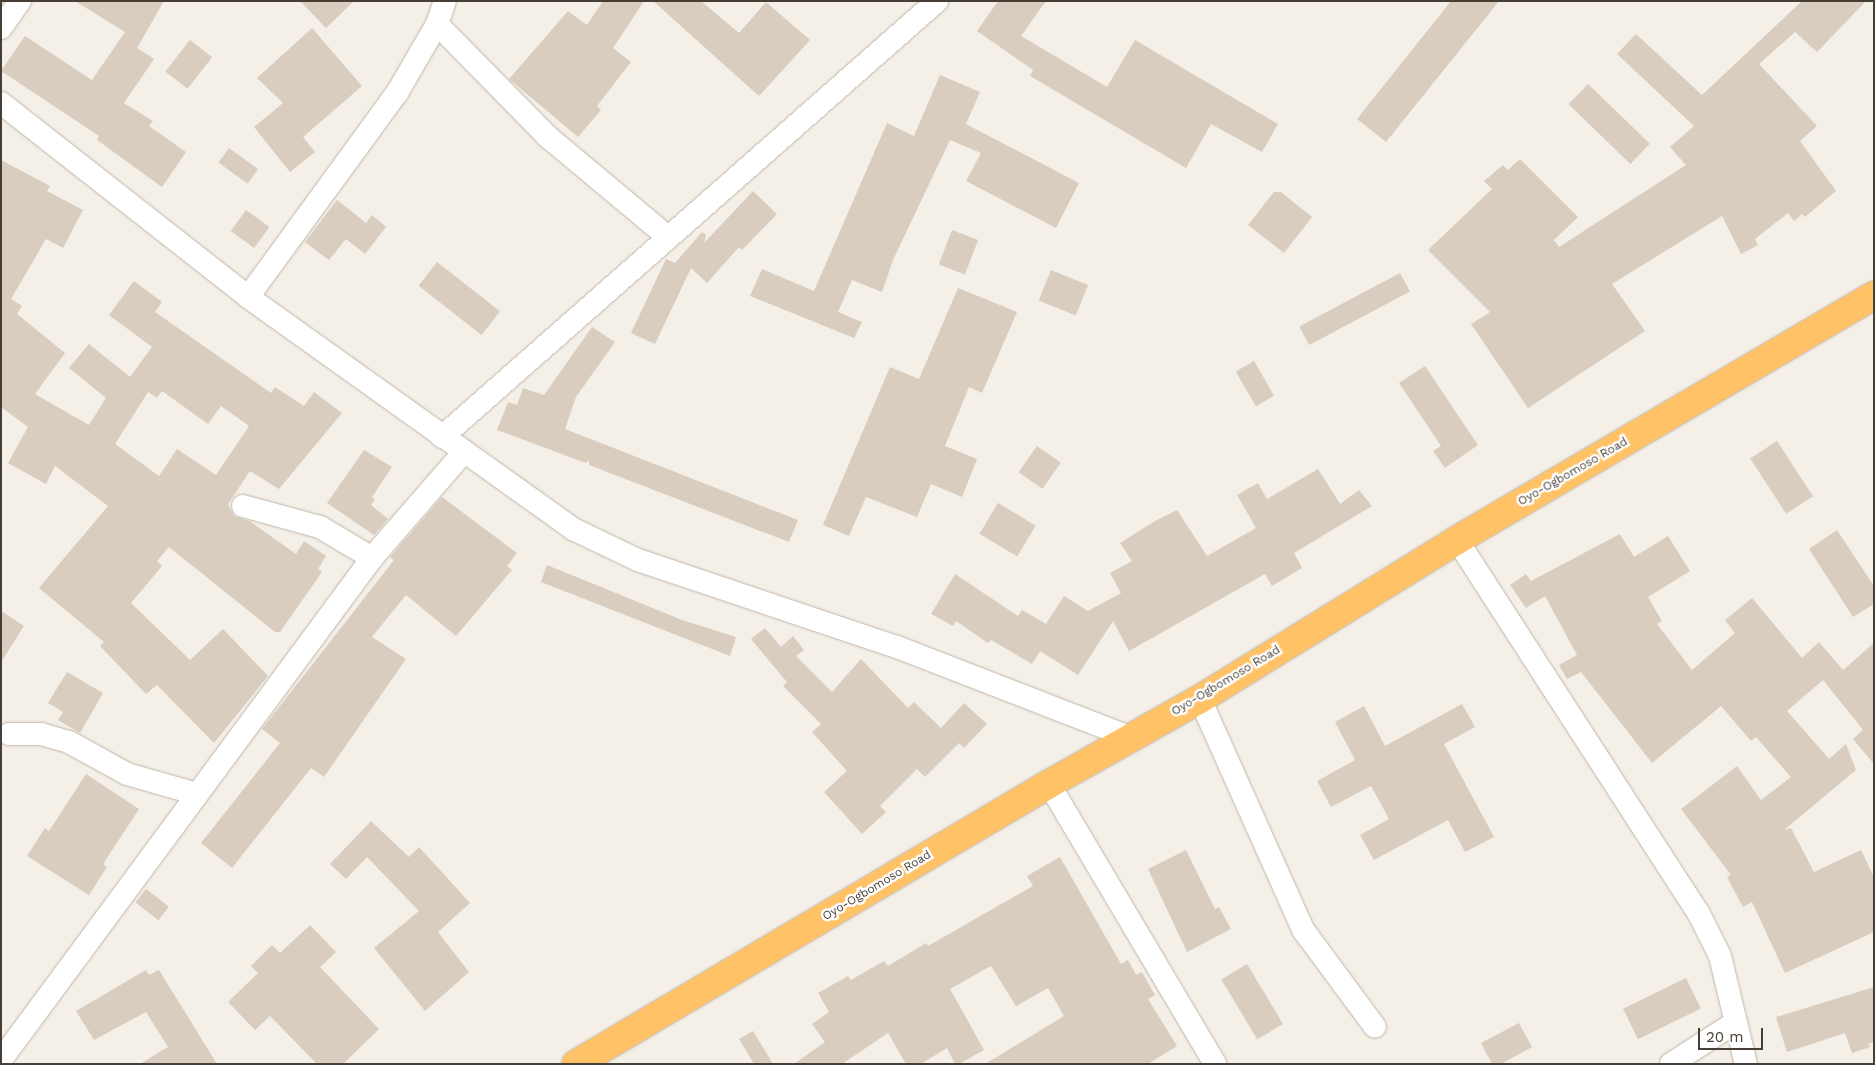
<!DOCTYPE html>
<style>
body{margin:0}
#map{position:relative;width:1875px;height:1065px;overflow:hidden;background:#f4efe7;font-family:"Work Sans",sans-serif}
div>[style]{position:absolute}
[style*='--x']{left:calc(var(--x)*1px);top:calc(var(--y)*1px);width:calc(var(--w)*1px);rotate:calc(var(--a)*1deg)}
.building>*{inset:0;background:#d9cdbf;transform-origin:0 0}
.roads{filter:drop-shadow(0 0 1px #c0b6a9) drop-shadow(0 0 1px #c0b6a9)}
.minor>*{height:22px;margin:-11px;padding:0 11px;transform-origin:11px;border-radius:11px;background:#fff}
.highway>*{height:28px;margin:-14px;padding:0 14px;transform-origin:14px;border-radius:14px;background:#ffc267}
span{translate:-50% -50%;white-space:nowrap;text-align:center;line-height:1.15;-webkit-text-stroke:5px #fff;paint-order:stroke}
.street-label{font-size:12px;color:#473f35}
.frame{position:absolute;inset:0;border:2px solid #473f35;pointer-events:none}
.scale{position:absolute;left:1698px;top:1028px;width:65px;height:22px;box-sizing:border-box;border:2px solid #473f35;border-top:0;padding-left:6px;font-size:15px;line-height:18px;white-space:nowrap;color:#473f35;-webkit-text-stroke:4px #fff;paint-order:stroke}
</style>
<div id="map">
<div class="building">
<i style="clip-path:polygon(75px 1px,164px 1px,137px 48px,154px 59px,124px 103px,153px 121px,149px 126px,186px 152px,162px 187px,97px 140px,99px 136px,1px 71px,25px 36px,92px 80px,125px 32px)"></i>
<i style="clip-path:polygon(300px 1px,354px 1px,326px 28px)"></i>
<i style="clip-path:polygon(603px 1px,644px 1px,613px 48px,631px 62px,597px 106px,601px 110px,578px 137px,509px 79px,568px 11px,587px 25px)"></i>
<i style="clip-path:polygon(653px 1px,701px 1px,739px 33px,766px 2px,810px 40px,759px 96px)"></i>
<i style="clip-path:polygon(998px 1px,1046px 1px,1021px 36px,1107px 87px,1135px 40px,1278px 124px,1262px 152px,1211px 124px,1186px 168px,1030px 76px,1033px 70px,977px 31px)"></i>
<i style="clip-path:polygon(1451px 1px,1499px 1px,1386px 142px,1357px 119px)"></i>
<i style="clip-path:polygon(1802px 1px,1866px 1px,1817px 52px,1795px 32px,1759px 64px,1817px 126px,1800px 141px,1836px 191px,1805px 217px,1802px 214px,1794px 221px,1788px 213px,1755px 239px,1758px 245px,1741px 254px,1722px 216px,1612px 284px,1645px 331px,1528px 408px,1471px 324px,1490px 312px,1428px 250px,1492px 189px,1484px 181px,1503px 165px,1508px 170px,1520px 159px,1578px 217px,1554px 240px,1559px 247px,1686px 165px,1670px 147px,1694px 126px,1617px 54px,1636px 34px,1702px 95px)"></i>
<i style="clip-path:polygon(312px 28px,362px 86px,303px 137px,315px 152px,290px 172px,254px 127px,283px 103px,257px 78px)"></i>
<i style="left:190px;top:40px;width:28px;height:40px;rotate:38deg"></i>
<i style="clip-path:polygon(940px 75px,980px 92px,966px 124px,1079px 183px,1056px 228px,966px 181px,981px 153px,950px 140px,893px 260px,882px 292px,852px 280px,838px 312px,862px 322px,854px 338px,750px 296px,762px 269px,814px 291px,887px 123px,914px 136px)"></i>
<i style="left:1588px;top:84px;width:86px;height:28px;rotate:44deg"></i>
<i style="left:229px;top:148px;width:36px;height:18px;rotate:36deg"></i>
<i style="clip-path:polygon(evenodd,1px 160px,50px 186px,47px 191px,83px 210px,63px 248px,46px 239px,11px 299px,22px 306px,17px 314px,65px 353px,35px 394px,89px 425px,106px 398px,69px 368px,89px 344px,130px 377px,152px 347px,109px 315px,134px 281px,162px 302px,155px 312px,271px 393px,275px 387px,304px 406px,314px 392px,342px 413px,279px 489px,250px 471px,228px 504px,234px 516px,251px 522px,296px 554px,304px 541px,326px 556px,318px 569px,322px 572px,280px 632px,275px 632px,169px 547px,157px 561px,162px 566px,131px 603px,190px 660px,223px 629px,268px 676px,214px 743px,157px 685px,146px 694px,100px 646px,104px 642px,39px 588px,108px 506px,55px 466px,46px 484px,8px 463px,28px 427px,1px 407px,1px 160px,162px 391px,208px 424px,221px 406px,249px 426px,216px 475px,177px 449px,159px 476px,115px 444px,148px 392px,157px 398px,162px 391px)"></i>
<i style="clip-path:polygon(753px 191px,777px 214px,742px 250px,739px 247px,707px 283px,691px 268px,655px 344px,631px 333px,666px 259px,675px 263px,702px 232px,706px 235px,704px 243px)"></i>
<i style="clip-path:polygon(1274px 192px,1281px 192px,1312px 217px,1284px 253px,1248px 225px)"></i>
<i style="clip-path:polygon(337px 200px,366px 223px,372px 215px,386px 227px,365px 254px,346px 239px,329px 260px,305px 242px)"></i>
<i style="left:246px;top:210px;width:29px;height:26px;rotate:36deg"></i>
<i style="left:952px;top:230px;width:28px;height:37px;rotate:21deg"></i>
<i style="left:437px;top:262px;width:80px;height:30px;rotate:38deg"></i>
<i style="left:1051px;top:270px;width:40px;height:33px;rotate:22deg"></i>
<i style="left:1400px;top:273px;width:21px;height:114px;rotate:62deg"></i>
<i style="clip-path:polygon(958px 288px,1017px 312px,982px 393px,969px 387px,945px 446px,977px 459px,962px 497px,931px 484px,917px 517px,866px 497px,849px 536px,823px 525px,890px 367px,919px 379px)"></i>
<i style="clip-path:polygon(592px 327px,615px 342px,576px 397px,565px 429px,798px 520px,789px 542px,589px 465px,589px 460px,586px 463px,497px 430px,508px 402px,517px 405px,523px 388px,544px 395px)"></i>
<i style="left:1254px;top:361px;width:40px;height:21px;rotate:60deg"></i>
<i style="clip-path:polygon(1425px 366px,1478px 445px,1445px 468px,1433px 451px,1441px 446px,1399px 383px)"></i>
<i style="left:1777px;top:441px;width:66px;height:32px;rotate:57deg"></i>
<i style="left:1037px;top:446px;width:29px;height:32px;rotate:35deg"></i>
<i style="clip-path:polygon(364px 450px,392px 467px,372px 497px,375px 499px,371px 505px,388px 519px,374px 535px,327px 503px)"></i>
<i style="clip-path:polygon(1318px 469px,1340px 504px,1359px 490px,1372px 506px,1294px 553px,1302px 568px,1272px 586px,1265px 574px,1129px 651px,1113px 621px,1078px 675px,1040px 651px,1032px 664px,991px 640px,988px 643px,956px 621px,953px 626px,931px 614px,955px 574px,1018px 616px,1022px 610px,1046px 624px,1064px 596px,1088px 611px,1121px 593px,1110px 573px,1132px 561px,1120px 543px,1155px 521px,1177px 510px,1207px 556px,1256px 528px,1237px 495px,1258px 483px,1267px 499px)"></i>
<i style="clip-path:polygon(442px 497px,517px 553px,507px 566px,512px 570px,456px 636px,406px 595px,372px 637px,406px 659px,324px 777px,311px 768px,232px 868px,201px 843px,280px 743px,262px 729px,394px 560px,390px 557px)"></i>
<i style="left:998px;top:503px;width:44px;height:36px;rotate:31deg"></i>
<i style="clip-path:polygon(1837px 530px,1874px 586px,1874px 604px,1853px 617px,1809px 549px)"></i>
<i style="clip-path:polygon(1620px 534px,1634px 557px,1668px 536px,1690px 571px,1648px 597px,1662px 621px,1657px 624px,1692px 670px,1735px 633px,1725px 620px,1752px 598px,1802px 658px,1819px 642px,1843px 670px,1874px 643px,1874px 764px,1853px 739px,1863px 730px,1823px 680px,1787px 711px,1829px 759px,1846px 744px,1856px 770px,1784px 830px,1791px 828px,1814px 872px,1861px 850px,1874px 877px,1874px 932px,1785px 973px,1752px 902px,1743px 907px,1727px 877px,1731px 875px,1681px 809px,1737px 766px,1761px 800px,1791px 777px,1756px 737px,1751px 741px,1721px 706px,1652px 763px,1581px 672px,1567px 679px,1559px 665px,1577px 655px,1545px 596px,1526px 608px,1510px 585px,1526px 574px,1531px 581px)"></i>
<i style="clip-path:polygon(547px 565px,682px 620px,736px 637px,730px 656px,541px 582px)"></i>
<i style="clip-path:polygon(1px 611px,24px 626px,1px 662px)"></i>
<i style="clip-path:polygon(765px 628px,781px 647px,793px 636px,804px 650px,796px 656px,832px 692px,861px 659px,908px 708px,914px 702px,941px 728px,964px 703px,987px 724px,964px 748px,959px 743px,925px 777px,917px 769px,880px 806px,886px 812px,862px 834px,824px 792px,847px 771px,812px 732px,821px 724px,783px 686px,787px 682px,751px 639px)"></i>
<i style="clip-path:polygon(67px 672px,103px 693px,80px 733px,58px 720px,63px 712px,48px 703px)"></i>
<i style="clip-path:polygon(1462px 704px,1475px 727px,1444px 744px,1494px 837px,1465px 852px,1448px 820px,1374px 860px,1360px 835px,1389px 819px,1371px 786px,1331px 807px,1317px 781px,1355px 760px,1335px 722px,1364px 706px,1385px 746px)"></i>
<i style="clip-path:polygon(86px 774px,139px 809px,103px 864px,107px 867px,89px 895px,27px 856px,45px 828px,49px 831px)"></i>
<i style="clip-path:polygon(371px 821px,409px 857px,419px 847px,470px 903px,438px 932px,469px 972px,425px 1011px,374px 948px,419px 911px,367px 857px,346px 879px,330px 864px)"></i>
<i style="clip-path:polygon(1186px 850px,1215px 909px,1219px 907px,1231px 929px,1187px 952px,1148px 869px)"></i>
<i style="clip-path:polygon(1060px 857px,1121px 964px,1128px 960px,1136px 975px,1142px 972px,1155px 995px,1148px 999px,1177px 1046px,1148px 1064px,985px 1064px,1064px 1016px,1048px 988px,1016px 1006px,991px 966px,950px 989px,984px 1050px,959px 1064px,955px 1064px,947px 1048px,921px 1064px,906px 1064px,888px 1033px,842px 1064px,794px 1064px,825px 1042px,812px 1024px,829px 1012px,818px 993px,848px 976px,851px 980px,884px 961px,888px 966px,926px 943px,928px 946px,1033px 886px,1027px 876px)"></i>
<i style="left:146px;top:889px;width:29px;height:17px;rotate:38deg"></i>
<i style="clip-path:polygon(310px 925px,336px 952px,320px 967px,379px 1029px,343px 1064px,317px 1064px,270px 1016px,255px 1030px,228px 1002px,258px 973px,251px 966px,272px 945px,280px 953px)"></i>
<i style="left:1247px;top:964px;width:70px;height:30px;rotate:59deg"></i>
<i style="clip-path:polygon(146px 970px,149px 975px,159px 970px,217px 1064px,140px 1064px,168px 1047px,146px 1012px,94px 1040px,76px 1011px)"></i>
<i style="left:1686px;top:978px;width:34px;height:70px;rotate:64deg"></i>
<i style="clip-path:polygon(1874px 987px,1874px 1042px,1868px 1044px,1870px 1047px,1852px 1053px,1845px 1033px,1787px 1052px,1776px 1017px)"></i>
<i style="clip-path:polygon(1519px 1023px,1532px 1047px,1501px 1064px,1492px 1064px,1481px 1043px)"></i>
<i style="clip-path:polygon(753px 1031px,773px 1064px,754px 1064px,739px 1039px)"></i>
</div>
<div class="roads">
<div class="minor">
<i style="--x:437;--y:24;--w:157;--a:45.5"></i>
<i style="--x:547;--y:136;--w:158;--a:39.9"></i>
<i style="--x:1;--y:28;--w:33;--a:-55"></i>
<i style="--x:1;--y:103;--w:314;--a:38.1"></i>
<i style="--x:248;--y:297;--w:402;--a:35.5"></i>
<i style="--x:575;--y:530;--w:70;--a:25.5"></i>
<i style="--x:638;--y:560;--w:273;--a:18.6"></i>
<i style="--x:897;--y:647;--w:249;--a:21.2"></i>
<i style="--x:248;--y:297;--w:253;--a:-53.9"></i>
<i style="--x:397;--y:93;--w:80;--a:-59.9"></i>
<i style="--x:437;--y:24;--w:24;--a:-71"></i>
<i style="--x:442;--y:437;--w:660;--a:-41.37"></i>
<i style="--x:243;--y:506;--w:80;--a:15.3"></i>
<i style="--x:320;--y:527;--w:61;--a:30.8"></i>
<i style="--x:1457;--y:540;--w:443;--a:57.1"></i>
<i style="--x:1698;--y:912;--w:49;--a:63.4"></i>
<i style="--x:1720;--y:956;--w:111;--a:76.5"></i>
<i style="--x:1200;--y:699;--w:254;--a:65.9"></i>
<i style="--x:1304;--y:931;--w:119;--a:53.5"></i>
<i style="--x:9;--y:734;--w:32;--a:0"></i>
<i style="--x:41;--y:734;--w:29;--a:16"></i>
<i style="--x:69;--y:742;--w:66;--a:28.9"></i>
<i style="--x:127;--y:774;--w:73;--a:15.9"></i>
<i style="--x:1049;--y:784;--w:326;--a:59.3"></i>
<i style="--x:1;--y:1060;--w:624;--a:-53.53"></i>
<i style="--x:372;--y:558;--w:139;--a:-49.1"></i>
<i style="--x:1671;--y:1064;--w:77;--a:-32.9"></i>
</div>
<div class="highway">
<i style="--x:576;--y:1064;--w:550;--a:-30.62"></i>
<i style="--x:1049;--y:784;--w:173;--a:-29.4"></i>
<i style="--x:1200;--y:699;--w:302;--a:-31.7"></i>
<i style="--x:1457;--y:540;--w:484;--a:-30.4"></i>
</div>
</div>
<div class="street-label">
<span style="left:1573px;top:472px;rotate:-30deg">Oyo-Ogbomoso Road</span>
<span style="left:1226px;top:681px;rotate:-31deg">Oyo-Ogbomoso Road</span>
<span style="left:877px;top:886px;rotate:-31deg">Oyo-Ogbomoso Road</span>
</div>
<div class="frame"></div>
<div class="scale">20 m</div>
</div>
